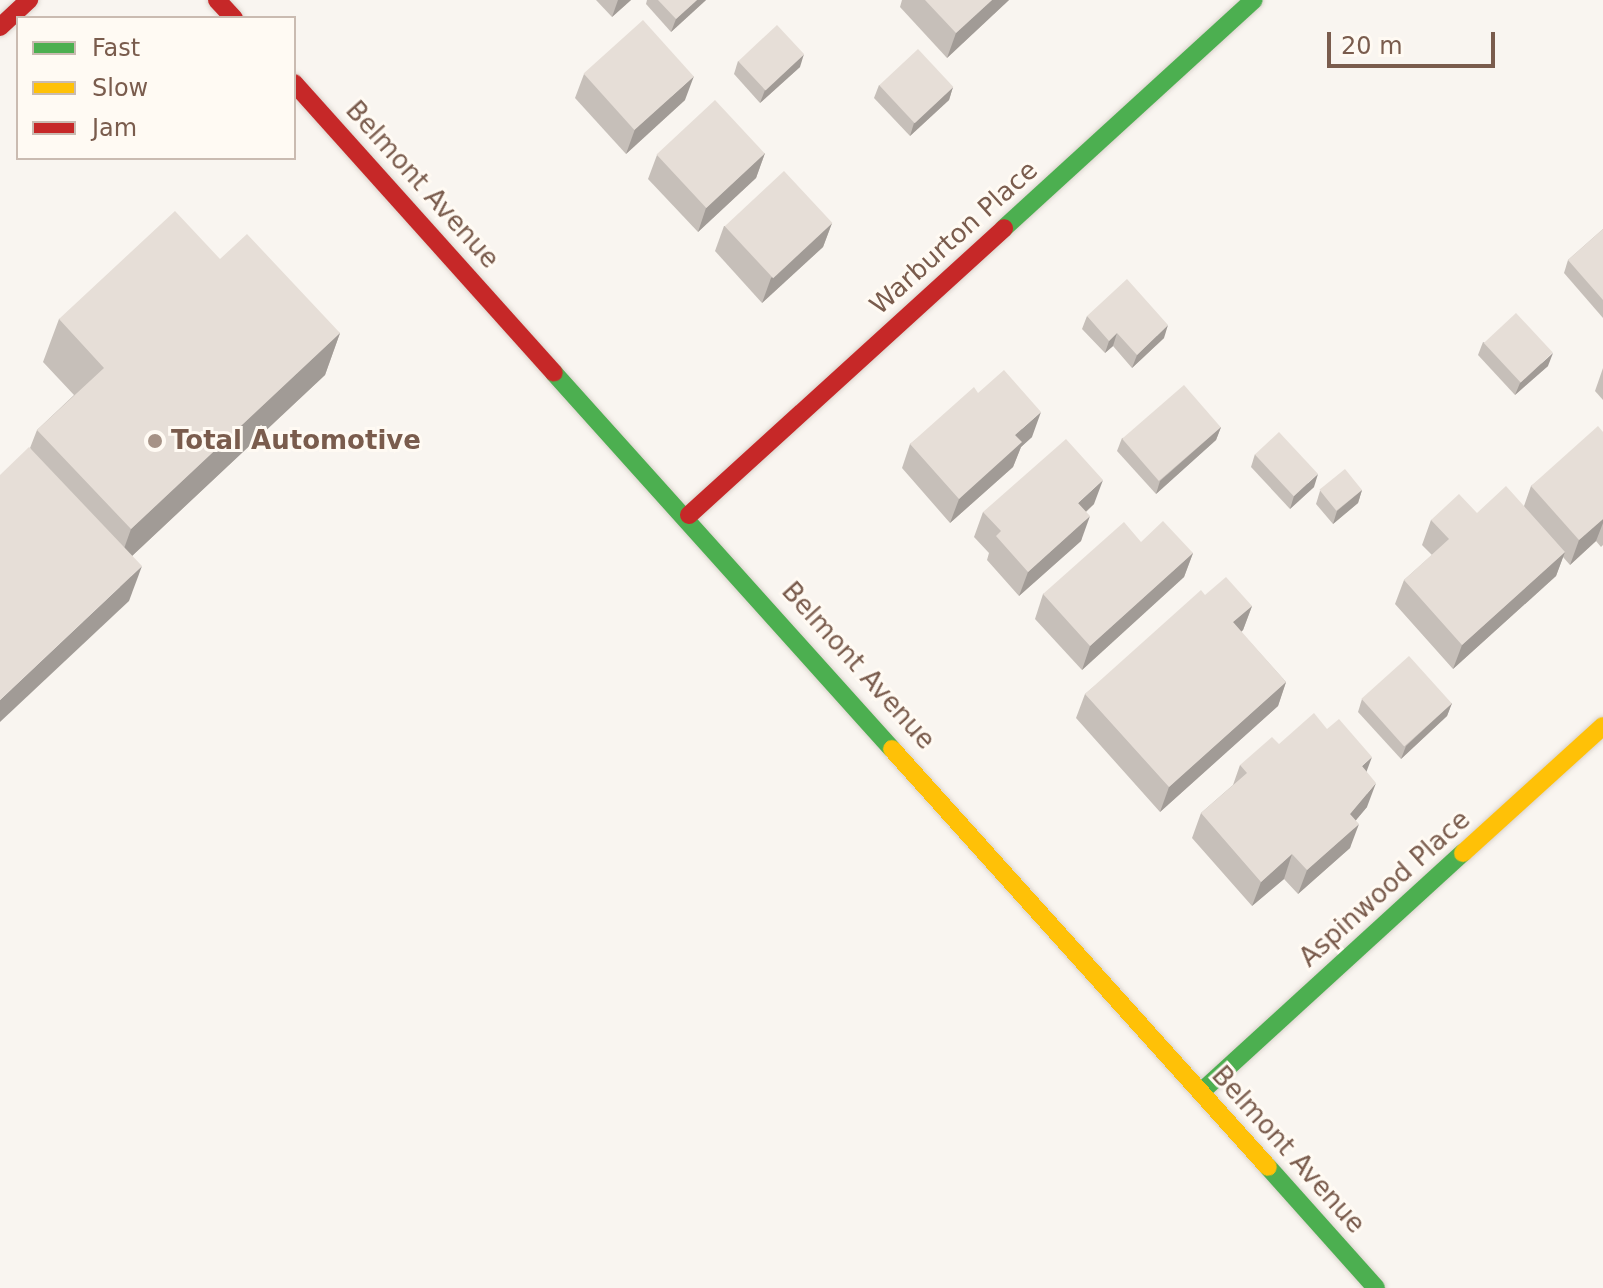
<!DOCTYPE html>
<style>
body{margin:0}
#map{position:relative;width:1603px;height:1288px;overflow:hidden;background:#f9f5f0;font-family:"DejaVu Sans",sans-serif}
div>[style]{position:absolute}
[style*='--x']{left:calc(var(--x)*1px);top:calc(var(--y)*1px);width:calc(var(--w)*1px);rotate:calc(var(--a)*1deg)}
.roads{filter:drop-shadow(0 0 2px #d9d2cb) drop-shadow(0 0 2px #d9d2cb)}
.fast>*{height:18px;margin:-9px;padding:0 9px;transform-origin:9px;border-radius:9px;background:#4caf50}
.slow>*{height:18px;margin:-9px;padding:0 9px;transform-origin:9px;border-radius:9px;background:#ffc107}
.jam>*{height:18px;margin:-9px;padding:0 9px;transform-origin:9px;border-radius:9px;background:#c62828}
.wall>*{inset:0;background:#c6bfb9}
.shaded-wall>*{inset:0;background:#a19b96}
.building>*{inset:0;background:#e6ded7;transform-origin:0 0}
.dots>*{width:22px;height:22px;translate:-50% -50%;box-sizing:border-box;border:4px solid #fffaf3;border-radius:50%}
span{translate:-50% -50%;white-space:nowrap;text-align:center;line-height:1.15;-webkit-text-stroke:6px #fffaf3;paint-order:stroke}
.street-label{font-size:26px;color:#7a5c4d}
.poi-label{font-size:26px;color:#7a5c4d;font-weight:700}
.left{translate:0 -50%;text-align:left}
.legend{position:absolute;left:16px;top:16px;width:280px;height:144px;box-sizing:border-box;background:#fffaf3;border:2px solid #cabbb1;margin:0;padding:10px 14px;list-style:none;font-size:24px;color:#7a5c4d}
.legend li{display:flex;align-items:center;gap:16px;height:40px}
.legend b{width:40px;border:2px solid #cabbb1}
.scale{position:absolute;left:1327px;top:32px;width:168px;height:36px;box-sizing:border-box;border:4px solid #7a5c4d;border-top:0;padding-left:10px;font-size:24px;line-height:28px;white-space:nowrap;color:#7a5c4d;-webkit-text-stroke:6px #fffaf3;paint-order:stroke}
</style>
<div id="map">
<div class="roads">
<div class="fast">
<i style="--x:1004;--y:228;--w:338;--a:-42.4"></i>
<i style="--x:554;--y:373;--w:506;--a:48.05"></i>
<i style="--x:1202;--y:1091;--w:353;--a:-42.4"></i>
<i style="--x:1268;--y:1167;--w:162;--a:48.2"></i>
</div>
<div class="slow">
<i style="--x:892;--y:749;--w:562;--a:48.03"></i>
<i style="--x:1463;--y:853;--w:189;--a:-42.2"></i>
</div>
<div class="jam">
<i style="--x:217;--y:0;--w:25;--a:47"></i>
<i style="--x:0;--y:27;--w:40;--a:-43"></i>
<i style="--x:294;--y:83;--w:389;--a:48.1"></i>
<i style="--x:689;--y:515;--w:426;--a:-42.3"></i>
</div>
</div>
<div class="wall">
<i style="clip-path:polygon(596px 0,631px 0,612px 17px)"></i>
<i style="clip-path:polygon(647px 0,706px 0,671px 32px,646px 4px)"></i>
<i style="clip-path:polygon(902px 0,1009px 0,947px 58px,900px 7px)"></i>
<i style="clip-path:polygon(738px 61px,800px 67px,760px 103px,734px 74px)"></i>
<i style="clip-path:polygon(584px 74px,685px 100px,626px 154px,575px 98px)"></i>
<i style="clip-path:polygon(879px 85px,953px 87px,949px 100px,910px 136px,874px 98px)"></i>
<i style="clip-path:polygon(765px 153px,756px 178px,698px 232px,648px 179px,657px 155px)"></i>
<i style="clip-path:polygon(832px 223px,823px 247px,762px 303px,715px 251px,724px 226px)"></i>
<i style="clip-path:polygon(1603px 229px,1603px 318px,1564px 273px,1568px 260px)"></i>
<i style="clip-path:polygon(220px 259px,340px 333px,325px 375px,132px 556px,129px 601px,30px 448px,37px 430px,74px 395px,43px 362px,59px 319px)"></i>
<i style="clip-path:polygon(1087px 316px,1164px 338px,1132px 368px,1113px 346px,1105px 353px,1082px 329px)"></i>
<i style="clip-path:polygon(1483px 342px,1548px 366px,1515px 395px,1478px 355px)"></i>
<i style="clip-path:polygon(1603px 368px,1603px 400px,1595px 391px)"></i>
<i style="clip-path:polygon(978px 393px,1032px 437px,1021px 447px,1013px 467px,950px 523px,902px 468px,910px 444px)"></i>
<i style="clip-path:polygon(1221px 427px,1216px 440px,1156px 494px,1117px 451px,1122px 438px)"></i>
<i style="clip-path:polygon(1603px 432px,1603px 545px,1601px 547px,1596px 541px,1570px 565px,1563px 557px,1556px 576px,1453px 669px,1395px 604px,1404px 580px,1432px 555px,1422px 545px,1431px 520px,1524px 506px,1531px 486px)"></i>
<i style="clip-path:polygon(1255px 454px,1314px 487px,1290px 509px,1251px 467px)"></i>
<i style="clip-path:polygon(1362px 490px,1358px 503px,1333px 524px,1316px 504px,1320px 491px)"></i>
<i style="clip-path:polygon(1094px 504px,1086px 512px,1081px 541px,1019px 596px,987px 560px,989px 553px,974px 537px,983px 512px)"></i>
<i style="clip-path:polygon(1141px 542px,1193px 553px,1184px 577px,1082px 670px,1035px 619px,1043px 594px)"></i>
<i style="clip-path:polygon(1205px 595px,1252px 606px,1243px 630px,1241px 632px,1286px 682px,1278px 706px,1160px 812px,1076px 718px,1085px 694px)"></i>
<i style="clip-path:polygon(1362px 699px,1452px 703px,1447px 716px,1401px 759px,1358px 712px)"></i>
<i style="clip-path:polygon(1240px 765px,1367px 772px,1367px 807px,1356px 820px,1350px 848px,1298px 894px,1284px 879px,1252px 906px,1192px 838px,1201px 813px,1233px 785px)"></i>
</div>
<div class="shaded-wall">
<i style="clip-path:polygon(618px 0,631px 0,612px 17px)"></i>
<i style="clip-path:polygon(697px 0,706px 0,671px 32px,676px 19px)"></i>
<i style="clip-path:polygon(992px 0,1009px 0,947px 58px,956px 33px)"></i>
<i style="clip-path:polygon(804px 54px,800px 67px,760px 103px,765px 90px)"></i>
<i style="clip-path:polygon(694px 76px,685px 100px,626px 154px,635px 129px)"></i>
<i style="clip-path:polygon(953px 87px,949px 100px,910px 136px,914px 123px)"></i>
<i style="clip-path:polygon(765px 153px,756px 178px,698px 232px,706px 208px)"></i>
<i style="clip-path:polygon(832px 223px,823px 247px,762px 303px,771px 278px)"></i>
<i style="clip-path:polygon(1168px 325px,1164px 338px,1132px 368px,1137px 355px)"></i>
<i style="clip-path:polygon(340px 333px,325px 375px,116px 571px,131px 529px)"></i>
<i style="clip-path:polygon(1117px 333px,1113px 346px,1105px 353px,1109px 341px)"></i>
<i style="clip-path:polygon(1553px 353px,1548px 366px,1515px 395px,1520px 383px)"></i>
<i style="clip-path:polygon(1041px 412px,1032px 437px,1021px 447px,1013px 467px,950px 523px,959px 499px,1015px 435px)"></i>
<i style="clip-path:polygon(1221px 427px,1216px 440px,1156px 494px,1160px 481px)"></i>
<i style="clip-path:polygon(1318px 474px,1314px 487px,1290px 509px,1294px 496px)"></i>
<i style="clip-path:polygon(1103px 480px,1094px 504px,1069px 527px,1078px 503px)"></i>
<i style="clip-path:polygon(1362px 490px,1358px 503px,1333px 524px,1337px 511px)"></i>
<i style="clip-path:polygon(1090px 516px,1081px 541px,1019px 596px,1028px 572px)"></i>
<i style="clip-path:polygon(1603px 519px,1603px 523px,1596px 541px,1570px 565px,1579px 540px)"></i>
<i style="clip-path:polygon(1565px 552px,1556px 576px,1453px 669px,1462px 645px)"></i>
<i style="clip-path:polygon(1193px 553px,1184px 577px,1082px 670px,1090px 646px)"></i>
<i style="clip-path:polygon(142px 566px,129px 601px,0 722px,0 700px)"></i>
<i style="clip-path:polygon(1252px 606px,1243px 630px,1224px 647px,1233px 622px)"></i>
<i style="clip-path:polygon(1286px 682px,1278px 706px,1160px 812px,1169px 787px)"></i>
<i style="clip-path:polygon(1452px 703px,1447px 716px,1401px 759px,1406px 746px)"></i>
<i style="clip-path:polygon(1372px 757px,1363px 781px,1362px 766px)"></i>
<i style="clip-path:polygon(1376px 783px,1367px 807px,1341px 838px,1350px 814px)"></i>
<i style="clip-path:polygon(1359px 824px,1350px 848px,1298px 894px,1307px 870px)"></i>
<i style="clip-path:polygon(1292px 854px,1284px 879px,1252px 906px,1261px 882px)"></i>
</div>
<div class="building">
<i style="clip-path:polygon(658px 0,697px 0,676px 19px)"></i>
<i style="clip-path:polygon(925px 0,992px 0,956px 33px)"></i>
<i style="left:643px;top:20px;width:76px;height:80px;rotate:48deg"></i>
<i style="left:777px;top:25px;width:40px;height:53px;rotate:47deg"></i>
<i style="left:918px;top:49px;width:52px;height:53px;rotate:47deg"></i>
<i style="left:715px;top:100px;width:73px;height:80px;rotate:47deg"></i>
<i style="left:784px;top:171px;width:71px;height:81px;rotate:47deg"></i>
<i style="clip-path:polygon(175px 211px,220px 259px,247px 234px,340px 333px,131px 529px,37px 430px,104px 368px,59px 319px)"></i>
<i style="clip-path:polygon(1603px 229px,1603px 300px,1568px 260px)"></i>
<i style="clip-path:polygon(1127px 279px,1168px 325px,1137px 355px,1117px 333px,1109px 341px,1087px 316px)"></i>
<i style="left:1516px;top:313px;width:54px;height:44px;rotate:47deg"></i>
<i style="clip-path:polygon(1004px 370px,1041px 412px,1015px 435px,1022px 442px,959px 499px,910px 444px,974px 387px,978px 393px)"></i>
<i style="left:1184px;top:385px;width:56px;height:82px;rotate:49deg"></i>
<i style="clip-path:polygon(1598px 426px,1603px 432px,1603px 519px,1579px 540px,1531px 486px)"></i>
<i style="left:1279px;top:432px;width:57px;height:33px;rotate:47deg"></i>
<i style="clip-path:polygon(1066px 439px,1103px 480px,1078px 503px,1090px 516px,1028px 572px,996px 536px,1001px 531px,983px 512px)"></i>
<i style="clip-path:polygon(29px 447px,142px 566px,0 700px,0 475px)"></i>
<i style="left:1345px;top:469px;width:27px;height:33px;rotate:51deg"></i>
<i style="clip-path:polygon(1506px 486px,1565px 552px,1462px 645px,1404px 580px,1449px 539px,1431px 520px,1459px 494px,1477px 513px)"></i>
<i style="clip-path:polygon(1163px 521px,1193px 553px,1090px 646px,1043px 594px,1124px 522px,1141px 542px)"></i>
<i style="clip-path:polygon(1226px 577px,1252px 606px,1233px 622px,1286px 682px,1169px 787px,1085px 694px,1201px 590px,1205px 595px)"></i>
<i style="left:1409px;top:656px;width:64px;height:64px;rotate:48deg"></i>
<i style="clip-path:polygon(1314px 713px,1327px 729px,1339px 719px,1372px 757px,1362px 766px,1376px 783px,1350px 814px,1359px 824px,1307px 870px,1292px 854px,1261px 882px,1201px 813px,1247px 773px,1240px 765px,1272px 737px,1279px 744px)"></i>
</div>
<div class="dots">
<i style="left:155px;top:441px;background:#a69286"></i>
</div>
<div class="street-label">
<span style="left:422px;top:185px;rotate:48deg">Belmont Avenue</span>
<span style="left:954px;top:238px;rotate:-42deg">Warburton Place</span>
<span style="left:858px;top:666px;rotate:48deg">Belmont Avenue</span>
<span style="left:1385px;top:889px;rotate:-42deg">Aspinwood Place</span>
<span style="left:1288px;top:1150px;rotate:48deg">Belmont Avenue</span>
</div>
<div class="poi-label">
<span class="left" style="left:171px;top:441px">Total Automotive</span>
</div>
<ul class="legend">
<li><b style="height:10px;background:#4caf50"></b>Fast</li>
<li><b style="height:10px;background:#ffc107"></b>Slow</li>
<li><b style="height:10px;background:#c62828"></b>Jam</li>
</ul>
<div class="scale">20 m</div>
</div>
